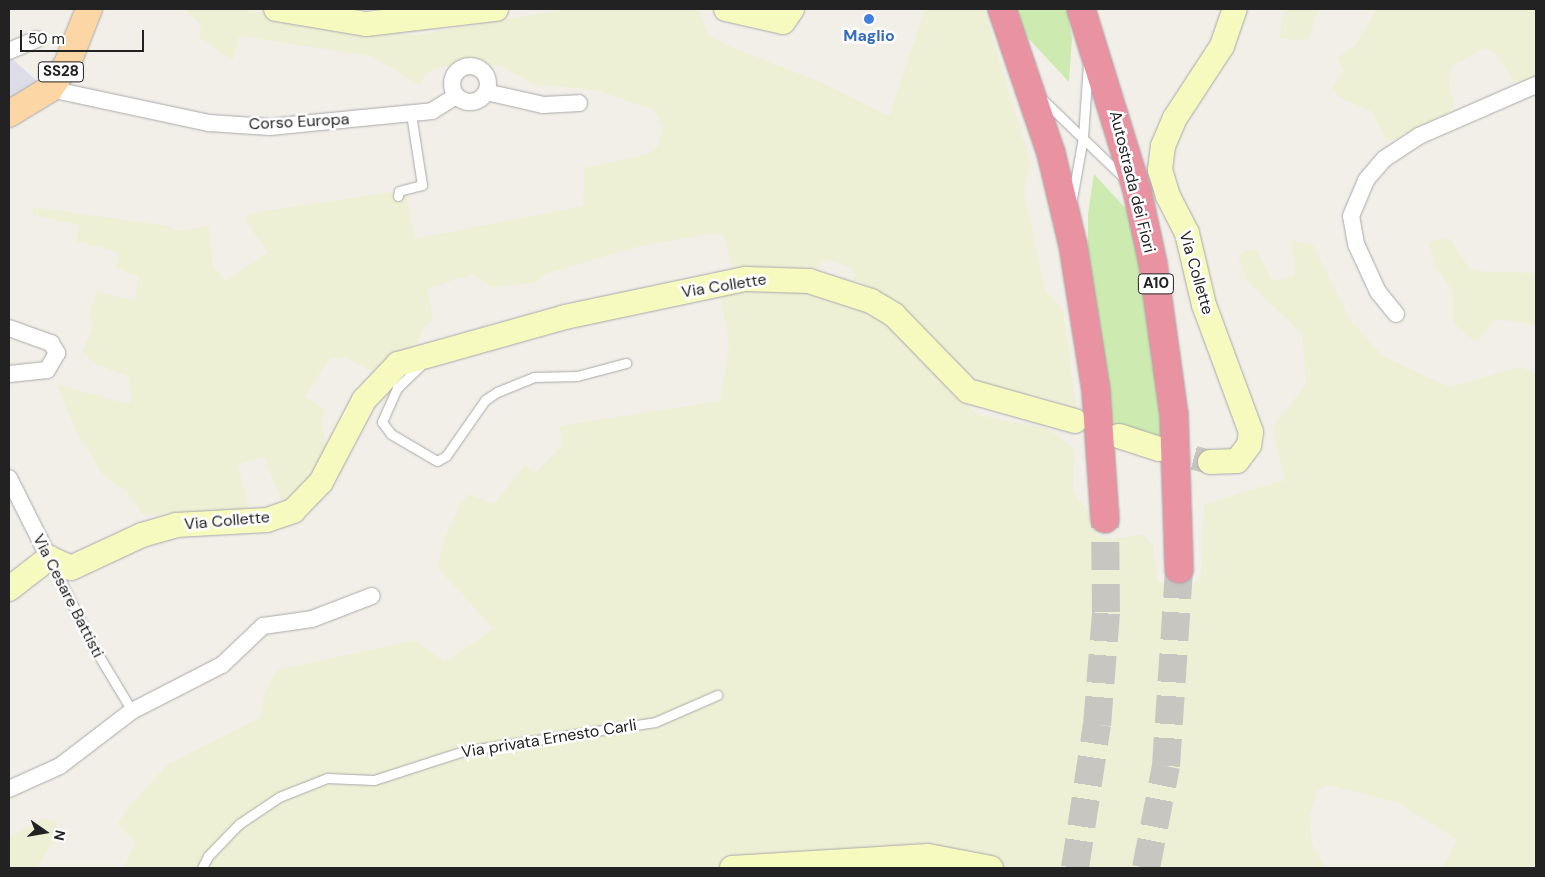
<!DOCTYPE html>
<style>
body{margin:0}
#map{position:relative;width:1545px;height:877px;overflow:hidden;background:#f2efe9;font-family:"DM Sans",sans-serif}
div>[style]{position:absolute}
[style*='--x']{left:calc(var(--x)*1px);top:calc(var(--y)*1px);width:calc(var(--w)*1px);rotate:calc(var(--a)*1deg)}
.farmland>*{inset:0;background:#eef0d5}
.grass>*{inset:0;background:#cdebb0}
.plaza>*{inset:0;background:#dddde8}
.secondary-tunnel>*{height:24px;margin-top:-12px;transform-origin:0;background:repeating-linear-gradient(90deg,#c8c6c1 0 24px,transparent 0 36px)}
.highway-tunnel>*{height:28px;margin-top:-14px;transform-origin:0;background:repeating-linear-gradient(90deg,#c8c6c1 0 28px,transparent 0 42px)}
.roads{filter:drop-shadow(0 0 1px #a9a9a9) drop-shadow(0 0 1px #a9a9a9)}
.lane>*{height:9px;margin:-4.5px;padding:0 4.5px;transform-origin:4.5px;border-radius:4.5px;background:#fff}
.street>*{height:16px;margin:-8px;padding:0 8px;transform-origin:8px;border-radius:8px;background:#fff}
.street>.ring{margin:-8px;padding:0;box-sizing:content-box;background:none;border:16px solid #fff;border-radius:50%}
.secondary>*{height:24px;margin:-12px;padding:0 12px;transform-origin:12px;border-radius:12px;background:#f7fabf}
.primary>*{height:26px;margin:-13px;padding:0 13px;transform-origin:13px;border-radius:13px;background:#fcd6a4}
.highway>*{height:28px;margin:-14px;padding:0 14px;transform-origin:14px;border-radius:14px;background:#e892a2}
.dots>*{width:14px;height:14px;translate:-50% -50%;box-sizing:border-box;border:2px solid #fff;border-radius:50%}
span{translate:-50% -50%;white-space:nowrap;text-align:center;line-height:1.15;-webkit-text-stroke:5px #fff;paint-order:stroke}
.shield-label span{padding:1px 4px;background:#fff;border:1px solid;border-radius:4px;-webkit-text-stroke-width:0}
.shield-label{font-size:15px;color:#222;font-weight:700}
.shop-label{font-size:16px;color:#366cbe;font-weight:700}
.street-label{font-size:16px;color:#222}
.frame{position:absolute;inset:0;border:10px solid #222;pointer-events:none}
.north{position:absolute;left:20px;top:807px;width:50px;height:50px;-webkit-text-stroke:4px #fff;paint-order:stroke;rotate:103deg;font-size:14px;font-weight:700;line-height:20px;text-align:center;color:#222}
.north::after{content:'';display:block;margin:auto;width:18px;height:22px;background:#222;clip-path:polygon(50% 0,100% 100%,50% 72%,0 100%)}
.scale{position:absolute;left:20px;top:30px;width:124px;height:22px;box-sizing:border-box;border:2px solid #222;border-top:0;padding-left:6px;font-size:15px;line-height:18px;white-space:nowrap;color:#222;-webkit-text-stroke:4px #fff;paint-order:stroke}
</style>
<div id="map">
<div class="farmland">
<i style="clip-path:polygon(184px 9px,244px 9px,296px 22px,417px 35px,565px 9px,699px 9px,708px 34px,724px 44px,823px 83px,889px 116px,925px 9px,984px 9px,1030px 162px,1024px 192px,1045px 290px,1063px 309px,1077px 412px,1050px 399px,989px 385px,970px 375px,883px 293px,853px 279px,853px 268px,822px 259px,818px 269px,732px 268px,724px 236px,715px 233px,641px 246px,545px 274px,535px 283px,491px 287px,472px 274px,427px 289px,433px 320px,425px 325px,418px 342px,372px 371px,344px 357px,331px 359px,319px 374px,305px 397px,325px 409px,322px 422px,329px 460px,303px 495px,282px 502px,264px 457px,238px 465px,250px 512px,143px 515px,126px 492px,103px 475px,75px 430px,57px 384px,128px 404px,132px 399px,128px 376px,95px 364px,82px 353px,93px 325px,89px 315px,96px 291px,135px 301px,138px 277px,116px 268px,118px 252px,76px 241px,78px 225px,33px 215px,33px 207px,168px 226px,178px 231px,209px 226px,213px 266px,226px 281px,267px 252px,244px 218px,251px 213px,405px 190px,415px 239px,583px 206px,584px 168px,644px 155px,658px 146px,662px 127px,654px 110px,596px 90px,533px 84px,501px 66px,444px 66px,426px 73px,420px 85px,371px 56px,239px 36px,233px 61px,199px 37px,201px 25px)"></i>
<i style="clip-path:polygon(1284px 9px,1318px 9px,1310px 37px,1299px 41px,1280px 38px)"></i>
<i style="clip-path:polygon(1376px 9px,1536px 9px,1536px 79px,1513px 82px,1496px 53px,1485px 48px,1452px 66px,1449px 85px,1454px 103px,1448px 114px,1387px 142px,1371px 111px,1338px 97px,1331px 88px,1344px 72px,1337px 57px,1355px 45px)"></i>
<i style="clip-path:polygon(1443px 237px,1451px 240px,1469px 268px,1476px 271px,1536px 273px,1536px 325px,1495px 319px,1478px 341px,1470px 339px,1453px 322px,1453px 292px,1435px 266px,1429px 243px)"></i>
<i style="clip-path:polygon(1291px 240px,1313px 245px,1351px 321px,1383px 356px,1449px 387px,1520px 367px,1536px 373px,1536px 868px,1442px 868px,1457px 840px,1398px 803px,1328px 785px,1317px 791px,1310px 816px,1311px 841px,1325px 868px,124px 868px,135px 842px,117px 824px,130px 805px,167px 765px,259px 718px,265px 691px,277px 670px,416px 640px,444px 662px,493px 629px,437px 567px,444px 539px,461px 504px,468px 494px,494px 504px,525px 465px,536px 472px,562px 445px,560px 428px,564px 425px,720px 401px,729px 344px,721px 298px,744px 287px,826px 291px,888px 322px,976px 414px,1048px 429px,1074px 448px,1073px 492px,1089px 512px,1097px 535px,1111px 539px,1142px 534px,1153px 545px,1158px 581px,1172px 588px,1194px 585px,1201px 576px,1204px 504px,1285px 480px,1272px 427px,1306px 384px,1302px 334px,1246px 280px,1239px 260px,1240px 253px,1255px 248px,1273px 281px,1295px 276px)"></i>
<i style="clip-path:polygon(44px 818px,54px 821px,59px 833px,37px 868px,9px 868px,9px 837px)"></i>
</div>
<div class="grass">
<i style="clip-path:polygon(1014px 9px,1067px 9px,1072px 38px,1069px 82px,1027px 37px)"></i>
<i style="clip-path:polygon(1094px 174px,1128px 211px,1149px 308px,1165px 441px,1112px 423px,1088px 260px,1088px 214px)"></i>
</div>
<div class="plaza">
<i style="clip-path:polygon(9px 56px,38px 82px,9px 102px)"></i>
</div>
<div class="secondary-tunnel">
<i style="--x:1159;--y:449;--w:53;--a:14.3"></i>
</div>
<div class="highway-tunnel">
<i style="--x:1075;--y:868;--w:145;--a:-81.3"></i>
<i style="--x:1097;--y:725;--w:113;--a:-85.4"></i>
<i style="--x:1106;--y:612;--w:93;--a:-90.6"></i>
<i style="--x:1146;--y:868;--w:104;--a:-78.9"></i>
<i style="--x:1166;--y:766;--w:197;--a:-86.2"></i>
</div>
<div class="roads">
<div class="lane">
<i style="--x:1041;--y:98;--w:115;--a:43.9"></i>
<i style="--x:398;--y:196;--w:5;--a:-79"></i>
<i style="--x:399;--y:191;--w:24;--a:-15"></i>
<i style="--x:422;--y:185;--w:72;--a:-98.8"></i>
<i style="--x:1072;--y:199;--w:63;--a:-79.9"></i>
<i style="--x:1083;--y:137;--w:74;--a:-86.1"></i>
<i style="--x:423;--y:363;--w:36;--a:136"></i>
<i style="--x:397;--y:388;--w:37;--a:114"></i>
<i style="--x:382;--y:422;--w:15;--a:53"></i>
<i style="--x:391;--y:434;--w:53;--a:30.4"></i>
<i style="--x:437;--y:461;--w:10;--a:-29"></i>
<i style="--x:446;--y:456;--w:68;--a:-55.1"></i>
<i style="--x:485;--y:400;--w:14;--a:-34"></i>
<i style="--x:497;--y:392;--w:40;--a:-22"></i>
<i style="--x:534;--y:377;--w:43;--a:-1.3"></i>
<i style="--x:577;--y:376;--w:51;--a:-14.9"></i>
<i style="--x:54;--y:567;--w:88;--a:63.7"></i>
<i style="--x:93;--y:646;--w:76;--a:59"></i>
<i style="--x:202;--y:868;--w:13;--a:-63"></i>
<i style="--x:208;--y:856;--w:45;--a:-45.9"></i>
<i style="--x:239;--y:824;--w:48;--a:-34"></i>
<i style="--x:279;--y:797;--w:52;--a:-21.6"></i>
<i style="--x:327;--y:778;--w:47;--a:2.4"></i>
<i style="--x:374;--y:780;--w:95;--a:-17.9"></i>
<i style="--x:464;--y:751;--w:193;--a:-8.6"></i>
<i style="--x:655;--y:722;--w:68;--a:-23.5"></i>
</div>
<div class="street">
<i style="--x:9;--y:51;--w:30;--a:-23"></i>
<i class="ring" style="left:452px;top:66px;width:20px;height:20px"></i>
<i style="--x:50;--y:89;--w:163;--a:12.1"></i>
<i style="--x:209;--y:123;--w:61;--a:3.8"></i>
<i style="--x:270;--y:127;--w:163;--a:-5.6"></i>
<i style="--x:432;--y:111;--w:28;--a:-32"></i>
<i style="--x:486;--y:92;--w:58;--a:12.8"></i>
<i style="--x:543;--y:105;--w:36;--a:-3"></i>
<i style="--x:1396;--y:314;--w:28;--a:-129"></i>
<i style="--x:1378;--y:292;--w:53;--a:-114.6"></i>
<i style="--x:1356;--y:244;--w:28;--a:-100"></i>
<i style="--x:1351;--y:216;--w:39;--a:-67"></i>
<i style="--x:1366;--y:180;--w:28;--a:-49"></i>
<i style="--x:1384;--y:159;--w:42;--a:-33.3"></i>
<i style="--x:1419;--y:136;--w:128;--a:-23.6"></i>
<i style="--x:9;--y:328;--w:45;--a:19.7"></i>
<i style="--x:51;--y:343;--w:12;--a:59"></i>
<i style="--x:57;--y:353;--w:20;--a:120"></i>
<i style="--x:47;--y:370;--w:38;--a:174"></i>
<i style="--x:9;--y:478;--w:89;--a:63.4"></i>
<i style="--x:9;--y:789;--w:56;--a:-24.3"></i>
<i style="--x:60;--y:766;--w:91;--a:-37.4"></i>
<i style="--x:132;--y:711;--w:101;--a:-27.1"></i>
<i style="--x:222;--y:665;--w:57;--a:-43.6"></i>
<i style="--x:263;--y:626;--w:49;--a:-8.1"></i>
<i style="--x:312;--y:619;--w:64;--a:-21"></i>
</div>
<div class="secondary">
<i style="--x:276;--y:9;--w:91;--a:9.5"></i>
<i style="--x:366;--y:24;--w:131;--a:-6.6"></i>
<i style="--x:726;--y:9;--w:58;--a:12.8"></i>
<i style="--x:783;--y:22;--w:16;--a:-55"></i>
<i style="--x:1119;--y:436;--w:42;--a:18"></i>
<i style="--x:1210;--y:462;--w:27;--a:-2"></i>
<i style="--x:1237;--y:461;--w:20;--a:-53"></i>
<i style="--x:1249;--y:445;--w:13;--a:-81"></i>
<i style="--x:1251;--y:432;--w:135;--a:-110.3"></i>
<i style="--x:1204;--y:305;--w:74;--a:-103.3"></i>
<i style="--x:1187;--y:233;--w:42;--a:-117.2"></i>
<i style="--x:1168;--y:196;--w:27;--a:-107"></i>
<i style="--x:1160;--y:170;--w:24;--a:-83"></i>
<i style="--x:1163;--y:146;--w:30;--a:-67"></i>
<i style="--x:1175;--y:118;--w:86;--a:-56.9"></i>
<i style="--x:1222;--y:46;--w:39;--a:-71"></i>
<i style="--x:9;--y:589;--w:51;--a:-37.8"></i>
<i style="--x:49;--y:558;--w:24;--a:24"></i>
<i style="--x:71;--y:568;--w:78;--a:-24.9"></i>
<i style="--x:142;--y:535;--w:35;--a:-16"></i>
<i style="--x:176;--y:525;--w:91;--a:-3.1"></i>
<i style="--x:267;--y:520;--w:28;--a:-19"></i>
<i style="--x:293;--y:511;--w:40;--a:-46"></i>
<i style="--x:321;--y:482;--w:93;--a:-62.3"></i>
<i style="--x:364;--y:400;--w:50;--a:-46.6"></i>
<i style="--x:398;--y:364;--w:173;--a:-15.7"></i>
<i style="--x:565;--y:317;--w:185;--a:-11.9"></i>
<i style="--x:746;--y:279;--w:63;--a:1.8"></i>
<i style="--x:809;--y:281;--w:65;--a:17.9"></i>
<i style="--x:871;--y:301;--w:27;--a:31"></i>
<i style="--x:894;--y:315;--w:106;--a:45.8"></i>
<i style="--x:968;--y:391;--w:111;--a:15.7"></i>
<i style="--x:732;--y:868;--w:196;--a:-3.5"></i>
<i style="--x:928;--y:856;--w:64;--a:10.8"></i>
</div>
<div class="primary">
<i style="--x:9;--y:114;--w:48;--a:-31.4"></i>
<i style="--x:50;--y:89;--w:32;--a:-56"></i>
<i style="--x:68;--y:62;--w:57;--a:-68.4"></i>
</div>
<div class="highway">
<i style="--x:1002;--y:9;--w:152;--a:71.2"></i>
<i style="--x:1051;--y:153;--w:95;--a:76.6"></i>
<i style="--x:1073;--y:245;--w:148;--a:81"></i>
<i style="--x:1096;--y:391;--w:128;--a:86"></i>
<i style="--x:1081;--y:9;--w:189;--a:72.8"></i>
<i style="--x:1137;--y:190;--w:76;--a:77.8"></i>
<i style="--x:1153;--y:264;--w:152;--a:82.1"></i>
<i style="--x:1174;--y:415;--w:154;--a:88.1"></i>
</div>
</div>
<div class="dots">
<i style="left:869px;top:19px;background:#3f7fe0"></i>
</div>
<div class="shield-label">
<span style="left:61px;top:72px">SS28</span>
<span style="left:1156px;top:284px">A10</span>
</div>
<div class="shop-label">
<span style="left:869px;top:36px">Maglio</span>
</div>
<div class="street-label">
<span style="left:299px;top:122px;rotate:-3deg">Corso Europa</span>
<span style="left:1132px;top:182px;rotate:76deg">Autostrada dei Fiori</span>
<span style="left:1196px;top:273px;rotate:74deg">Via Collette</span>
<span style="left:724px;top:286px;rotate:-9deg">Via Collette</span>
<span style="left:227px;top:521px;rotate:-5deg">Via Collette</span>
<span style="left:68px;top:596px;rotate:63deg">Via Cesare Battisti</span>
<span style="left:549px;top:739px;rotate:-9deg">Via privata Ernesto Carli</span>
</div>
<div class="frame"></div>
<div class="north">N</div>
<div class="scale">50 m</div>
</div>
